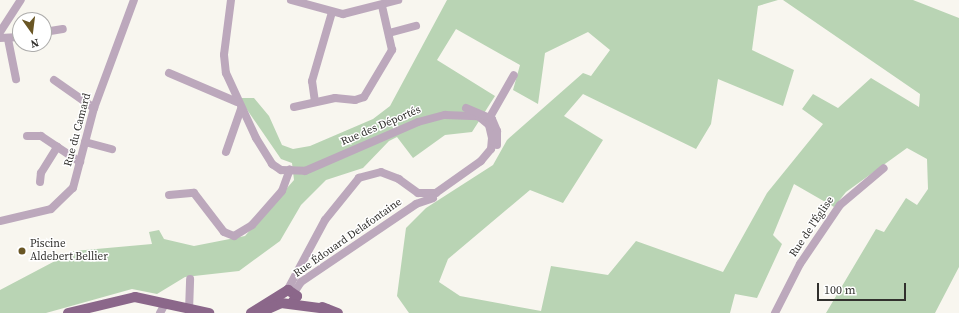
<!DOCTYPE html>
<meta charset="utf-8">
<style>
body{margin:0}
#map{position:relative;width:959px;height:313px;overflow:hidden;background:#f8f6ef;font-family:"Source Serif 4",serif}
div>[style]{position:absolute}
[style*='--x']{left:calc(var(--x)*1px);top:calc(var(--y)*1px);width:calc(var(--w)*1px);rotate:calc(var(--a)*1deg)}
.green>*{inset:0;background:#b9d4b4}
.minor>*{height:8px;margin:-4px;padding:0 4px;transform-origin:4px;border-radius:4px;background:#bca8bc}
.major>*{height:10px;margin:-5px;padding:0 5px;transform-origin:5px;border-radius:5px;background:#8b678a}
.dots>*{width:11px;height:11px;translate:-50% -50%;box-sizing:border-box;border:2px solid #fff;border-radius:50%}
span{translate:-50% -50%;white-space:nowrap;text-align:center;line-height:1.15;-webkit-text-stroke:3px #fff;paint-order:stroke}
.street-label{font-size:11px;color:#31302d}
.poi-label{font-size:11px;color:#31302d}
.left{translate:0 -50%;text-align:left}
.north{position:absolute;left:12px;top:12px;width:40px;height:40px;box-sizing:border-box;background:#fff;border:1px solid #adacab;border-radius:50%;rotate:166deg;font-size:11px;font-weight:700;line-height:16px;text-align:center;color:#31302d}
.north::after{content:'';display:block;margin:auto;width:14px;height:18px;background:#695624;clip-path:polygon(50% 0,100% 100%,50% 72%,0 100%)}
.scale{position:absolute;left:817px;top:283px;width:89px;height:18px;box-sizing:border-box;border:2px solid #31302d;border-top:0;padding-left:5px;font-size:12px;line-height:14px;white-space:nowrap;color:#31302d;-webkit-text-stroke:3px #fff;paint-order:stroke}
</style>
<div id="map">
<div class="green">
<i style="clip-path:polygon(447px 0,778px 0,758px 6px,752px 50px,794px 70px,783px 106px,718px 79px,711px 124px,696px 149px,583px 94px,564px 116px,603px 140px,563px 203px,530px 190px,448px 259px,439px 282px,460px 296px,541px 311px,551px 266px,608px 275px,636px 241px,723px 272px,767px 193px,823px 124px,802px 109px,813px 94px,838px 108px,871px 78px,919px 107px,920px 94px,783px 0,913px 0,959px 18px,959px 267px,935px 313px,826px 313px,876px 229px,884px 232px,906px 198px,917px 205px,928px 189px,927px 159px,907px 148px,846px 192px,834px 207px,794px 184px,773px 235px,782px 244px,757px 298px,735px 294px,730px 313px,409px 313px,397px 296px,406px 228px,426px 208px,493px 165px,507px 140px,583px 73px,591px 76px,610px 50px,588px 32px,545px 53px,538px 104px,513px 90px,520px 65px,456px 29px,437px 60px,495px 96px,472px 132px,445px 135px,413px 158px,397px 137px,389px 141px,363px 168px,326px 180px,301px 205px,280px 241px,239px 271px,185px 277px,157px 294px,132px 289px,46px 313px,0 313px,0 290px,74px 251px,152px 244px,149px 232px,159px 230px,164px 239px,194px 246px,245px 236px,294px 180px,292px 163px,281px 159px,239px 98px,254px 98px,269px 116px,282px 145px,293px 149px,310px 146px,373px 119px,390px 106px)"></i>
</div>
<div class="minor">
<i style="--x:231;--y:0;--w:55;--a:97.3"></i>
<i style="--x:224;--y:55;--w:18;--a:84"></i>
<i style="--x:226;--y:73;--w:72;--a:65.2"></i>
<i style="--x:256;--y:138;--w:31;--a:58"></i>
<i style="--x:272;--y:164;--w:11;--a:34"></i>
<i style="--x:281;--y:170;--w:24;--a:2"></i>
<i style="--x:305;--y:171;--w:123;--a:-23.4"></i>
<i style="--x:418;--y:122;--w:28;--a:-15"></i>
<i style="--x:445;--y:115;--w:33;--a:2"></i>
<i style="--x:478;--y:116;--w:14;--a:39"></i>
<i style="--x:489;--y:125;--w:13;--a:77"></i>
<i style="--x:492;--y:138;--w:11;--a:95"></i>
<i style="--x:491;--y:149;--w:16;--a:130"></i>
<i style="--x:481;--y:161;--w:55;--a:144.6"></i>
<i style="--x:436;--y:193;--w:18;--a:180"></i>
<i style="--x:418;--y:193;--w:24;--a:-144"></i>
<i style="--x:399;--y:179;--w:19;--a:-159"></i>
<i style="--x:381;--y:172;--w:23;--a:165"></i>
<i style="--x:359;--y:178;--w:54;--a:129"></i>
<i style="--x:325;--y:220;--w:81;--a:118.2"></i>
<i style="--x:291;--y:0;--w:54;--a:15.1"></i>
<i style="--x:343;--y:14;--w:57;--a:-14.3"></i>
<i style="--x:0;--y:32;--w:38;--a:-57"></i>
<i style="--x:44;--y:32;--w:19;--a:-9"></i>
<i style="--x:389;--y:33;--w:28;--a:-15"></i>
<i style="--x:0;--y:38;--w:20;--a:-3"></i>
<i style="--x:8;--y:39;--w:41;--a:78.7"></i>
<i style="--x:169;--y:73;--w:74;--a:23.1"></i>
<i style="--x:54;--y:80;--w:49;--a:35"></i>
<i style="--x:315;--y:102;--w:21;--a:-98"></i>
<i style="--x:312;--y:81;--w:72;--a:-73.8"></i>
<i style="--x:294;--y:107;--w:42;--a:-12.4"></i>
<i style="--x:335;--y:98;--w:20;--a:6"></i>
<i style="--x:355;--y:100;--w:9;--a:-18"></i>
<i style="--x:364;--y:97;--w:55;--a:-59.2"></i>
<i style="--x:392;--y:50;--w:45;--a:-102.8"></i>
<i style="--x:466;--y:108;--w:28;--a:23"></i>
<i style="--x:492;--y:119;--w:13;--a:67"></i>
<i style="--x:497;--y:131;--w:14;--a:90"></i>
<i style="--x:490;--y:117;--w:48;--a:-60.3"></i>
<i style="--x:27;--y:136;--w:14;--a:0"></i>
<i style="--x:41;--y:136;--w:47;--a:33.7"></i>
<i style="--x:85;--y:142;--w:28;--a:15"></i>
<i style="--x:226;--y:152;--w:46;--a:-70.8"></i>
<i style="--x:40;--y:182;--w:9;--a:-84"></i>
<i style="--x:41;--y:173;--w:31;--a:-58"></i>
<i style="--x:169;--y:195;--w:25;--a:-5"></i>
<i style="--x:194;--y:193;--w:49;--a:52.4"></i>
<i style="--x:224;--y:232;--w:11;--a:22"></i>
<i style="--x:234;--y:236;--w:21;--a:-31"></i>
<i style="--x:252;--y:225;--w:45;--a:-48.6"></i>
<i style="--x:282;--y:191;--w:23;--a:-70"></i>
<i style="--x:0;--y:221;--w:52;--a:-13.2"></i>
<i style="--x:51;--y:209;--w:30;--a:-44"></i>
<i style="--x:73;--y:188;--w:83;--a:-75.3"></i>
<i style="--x:94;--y:108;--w:115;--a:-69.7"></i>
<i style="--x:295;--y:291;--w:11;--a:-56"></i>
<i style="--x:301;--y:282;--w:139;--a:-34.1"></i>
<i style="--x:416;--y:204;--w:18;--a:-19"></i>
<i style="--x:189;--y:311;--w:32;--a:-88"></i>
<i style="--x:160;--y:313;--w:10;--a:-61"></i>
<i style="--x:775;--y:313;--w:55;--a:-63"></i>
<i style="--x:800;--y:264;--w:71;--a:-55.9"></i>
<i style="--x:840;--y:205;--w:57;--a:-40.1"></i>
</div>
<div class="major">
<i style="--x:322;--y:307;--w:17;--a:21"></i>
<i style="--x:68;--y:313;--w:69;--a:-13.4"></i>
<i style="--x:135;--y:297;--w:76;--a:12.2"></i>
<i style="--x:251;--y:313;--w:44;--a:-31.9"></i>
<i style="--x:288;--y:290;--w:11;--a:34"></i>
<i style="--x:297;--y:296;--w:10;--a:127"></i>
<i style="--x:259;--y:313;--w:24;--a:-24"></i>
<i style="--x:281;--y:303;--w:46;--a:7.4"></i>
</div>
<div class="dots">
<i style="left:22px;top:251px;background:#695624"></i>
</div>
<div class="street-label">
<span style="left:381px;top:126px;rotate:-23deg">Rue des Déportés</span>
<span style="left:78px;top:130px;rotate:-75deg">Rue du Camard</span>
<span style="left:812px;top:227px;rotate:-56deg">Rue de l'Église</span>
<span style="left:348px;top:238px;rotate:-35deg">Rue Édouard Delafontaine</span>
</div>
<div class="poi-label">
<span class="left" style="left:30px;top:251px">Piscine<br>Aldebert Bellier</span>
</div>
<div class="north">N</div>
<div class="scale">100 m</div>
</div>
